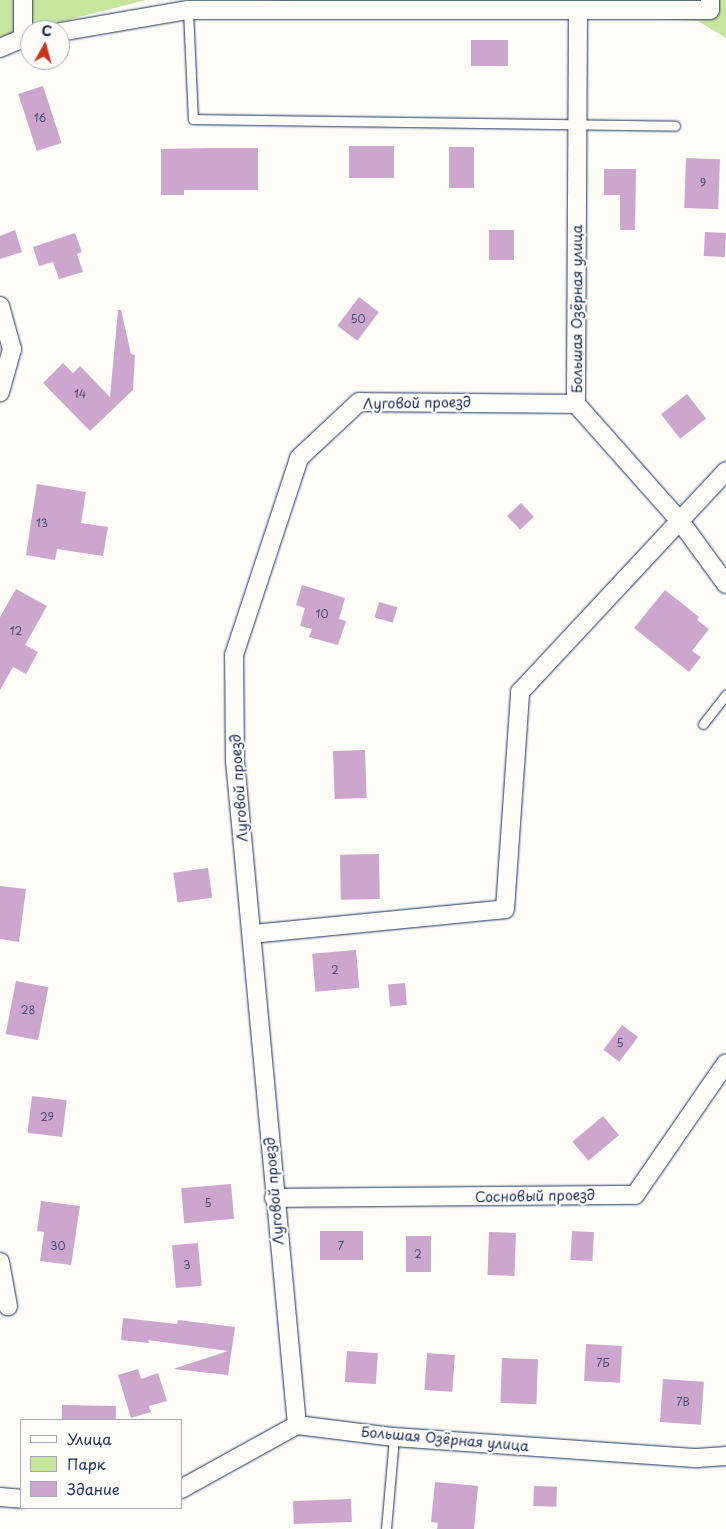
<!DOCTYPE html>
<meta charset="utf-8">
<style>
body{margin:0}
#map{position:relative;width:726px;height:1529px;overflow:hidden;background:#fdfcf7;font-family:"Playpen Sans",sans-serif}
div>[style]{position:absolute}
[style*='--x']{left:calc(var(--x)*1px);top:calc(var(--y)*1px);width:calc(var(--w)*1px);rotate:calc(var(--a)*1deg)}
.green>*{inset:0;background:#c6e59d}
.building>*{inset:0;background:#cda6ce;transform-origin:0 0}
.roads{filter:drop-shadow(0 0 1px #1b2f5e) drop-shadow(0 0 1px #1b2f5e)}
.lane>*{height:9px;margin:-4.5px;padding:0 4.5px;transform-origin:4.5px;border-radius:4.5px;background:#fdfcf7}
.street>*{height:18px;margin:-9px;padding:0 9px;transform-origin:9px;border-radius:9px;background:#fdfcf7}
span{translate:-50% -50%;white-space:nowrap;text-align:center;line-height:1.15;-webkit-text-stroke:4.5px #fdfcf7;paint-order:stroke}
.number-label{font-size:11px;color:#484d7a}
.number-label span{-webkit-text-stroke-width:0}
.street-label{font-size:14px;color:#1b2f5e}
.legend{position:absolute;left:20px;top:1419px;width:162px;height:90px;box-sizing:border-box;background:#fdfcf7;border:1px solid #a3aaba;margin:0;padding:6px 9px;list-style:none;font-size:15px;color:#1b2f5e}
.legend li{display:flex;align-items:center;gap:10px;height:25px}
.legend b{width:25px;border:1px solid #a3aaba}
.north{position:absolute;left:20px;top:20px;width:50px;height:50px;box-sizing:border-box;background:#fdfcf7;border:1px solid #a3aaba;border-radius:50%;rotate:7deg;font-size:14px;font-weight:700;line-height:20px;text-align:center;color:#1b2f5e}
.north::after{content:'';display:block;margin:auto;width:18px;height:22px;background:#c8321e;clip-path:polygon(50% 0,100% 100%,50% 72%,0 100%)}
</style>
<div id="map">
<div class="green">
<i style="clip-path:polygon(0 0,146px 0,0 37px)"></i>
<i style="clip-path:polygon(264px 0,726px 0,726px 38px,698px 21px)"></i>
</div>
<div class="building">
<i style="left:471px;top:40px;width:37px;height:26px"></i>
<i style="left:43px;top:86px;width:60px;height:26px;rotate:72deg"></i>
<i style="left:394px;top:146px;width:32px;height:45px;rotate:90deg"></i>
<i style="left:449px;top:147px;width:25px;height:41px"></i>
<i style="clip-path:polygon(209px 148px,258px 148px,258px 190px,184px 190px,184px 195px,161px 195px,161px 149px)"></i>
<i style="left:686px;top:158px;width:34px;height:50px;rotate:2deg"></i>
<i style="clip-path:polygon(604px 169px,636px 169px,635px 230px,620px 230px,620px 195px,604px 195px)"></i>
<i style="clip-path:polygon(15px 230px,22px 252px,0 259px,0 236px)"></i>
<i style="left:514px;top:230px;width:30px;height:25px;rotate:90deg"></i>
<i style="left:705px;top:232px;width:21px;height:24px;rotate:3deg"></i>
<i style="clip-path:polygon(75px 233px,82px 252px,77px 254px,83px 272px,59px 279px,53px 262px,39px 266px,33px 247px)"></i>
<i style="left:359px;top:297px;width:25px;height:36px;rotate:37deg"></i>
<i style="clip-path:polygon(118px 310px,121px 310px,131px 354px,135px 355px,133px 390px,90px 431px,43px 383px,63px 363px,73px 373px,80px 366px,110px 397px)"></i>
<i style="left:687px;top:394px;width:31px;height:33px;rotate:52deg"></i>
<i style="clip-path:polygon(37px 484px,86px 492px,81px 523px,108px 527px,103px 556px,57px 549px,55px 560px,26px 555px)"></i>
<i style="left:521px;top:503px;width:19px;height:19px;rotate:47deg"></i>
<i style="clip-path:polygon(302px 585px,345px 598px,339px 619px,346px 621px,338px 645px,309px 637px,312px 629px,300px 626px,305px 608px,296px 605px)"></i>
<i style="clip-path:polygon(16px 589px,47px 606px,25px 645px,38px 652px,26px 674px,13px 667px,0 690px,0 617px)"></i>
<i style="clip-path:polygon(665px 590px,699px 617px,697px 620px,709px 629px,692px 651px,701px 657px,689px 672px,634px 628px)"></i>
<i style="left:379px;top:602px;width:19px;height:16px;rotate:16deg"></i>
<i style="left:365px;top:750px;width:48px;height:32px;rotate:88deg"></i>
<i style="left:379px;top:854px;width:45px;height:39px;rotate:89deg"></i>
<i style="left:208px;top:868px;width:30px;height:35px;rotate:82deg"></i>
<i style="clip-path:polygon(0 886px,26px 889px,19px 942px,0 939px)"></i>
<i style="left:356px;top:950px;width:38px;height:44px;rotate:85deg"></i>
<i style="left:16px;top:981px;width:33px;height:54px;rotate:11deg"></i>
<i style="left:405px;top:983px;width:22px;height:17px;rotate:85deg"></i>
<i style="left:622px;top:1025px;width:20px;height:31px;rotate:37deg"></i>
<i style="left:32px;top:1096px;width:35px;height:37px;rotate:7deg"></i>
<i style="left:603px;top:1116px;width:25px;height:40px;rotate:50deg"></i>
<i style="left:231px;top:1184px;width:35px;height:50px;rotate:85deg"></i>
<i style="clip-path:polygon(41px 1201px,80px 1206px,71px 1265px,40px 1261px,44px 1232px,37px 1231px)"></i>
<i style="left:320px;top:1231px;width:43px;height:29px"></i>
<i style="left:572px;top:1231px;width:22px;height:29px;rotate:3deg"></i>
<i style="left:489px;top:1232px;width:27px;height:43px;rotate:2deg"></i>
<i style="left:406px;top:1236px;width:25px;height:36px"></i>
<i style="left:198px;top:1243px;width:43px;height:26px;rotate:85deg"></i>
<i style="clip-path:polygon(123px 1318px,177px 1324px,178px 1320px,235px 1327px,228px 1375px,173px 1369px,228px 1351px,148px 1340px,149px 1343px,121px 1340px)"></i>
<i style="left:586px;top:1344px;width:36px;height:37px;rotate:3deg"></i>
<i style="left:347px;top:1351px;width:31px;height:31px;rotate:4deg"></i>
<i style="left:427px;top:1353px;width:28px;height:37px;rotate:4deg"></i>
<i style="left:502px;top:1358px;width:36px;height:45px;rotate:2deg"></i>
<i style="clip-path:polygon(138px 1369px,141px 1379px,158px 1373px,167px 1401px,149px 1406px,151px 1412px,131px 1418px,118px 1375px)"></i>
<i style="left:663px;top:1379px;width:41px;height:43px;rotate:4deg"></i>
<i style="left:62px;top:1405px;width:54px;height:15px;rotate:1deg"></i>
<i style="clip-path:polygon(435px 1482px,478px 1486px,474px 1529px,437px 1529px,438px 1523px,431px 1522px)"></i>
<i style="left:534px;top:1486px;width:23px;height:20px;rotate:2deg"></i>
<i style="left:351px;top:1499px;width:23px;height:58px;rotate:88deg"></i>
</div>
<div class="roads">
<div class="lane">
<i style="--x:188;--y:10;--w:109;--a:87.4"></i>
<i style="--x:193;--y:119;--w:482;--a:0.8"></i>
<i style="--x:703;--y:724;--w:37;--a:-52"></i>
<i style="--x:386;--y:1529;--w:92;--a:-85"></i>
</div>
<div class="street">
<i style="--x:578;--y:10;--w:394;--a:90.3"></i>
<i style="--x:576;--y:404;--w:157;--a:48.4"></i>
<i style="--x:680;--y:521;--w:78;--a:53.9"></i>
<i style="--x:60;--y:32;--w:130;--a:-9.8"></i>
<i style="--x:188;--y:10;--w:522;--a:0"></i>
<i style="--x:710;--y:10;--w:10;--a:-90"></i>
<i style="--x:0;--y:48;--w:25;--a:-23"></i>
<i style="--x:23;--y:38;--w:38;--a:-90"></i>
<i style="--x:0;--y:306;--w:45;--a:74.4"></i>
<i style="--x:12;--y:349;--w:45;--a:105.6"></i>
<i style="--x:252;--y:934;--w:254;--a:-5.6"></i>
<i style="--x:505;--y:909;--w:218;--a:-86"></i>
<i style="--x:520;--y:692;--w:302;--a:-47"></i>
<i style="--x:274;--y:1198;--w:361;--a:-0.5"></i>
<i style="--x:635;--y:1195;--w:160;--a:-55.4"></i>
<i style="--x:0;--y:1262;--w:45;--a:79.7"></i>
<i style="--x:297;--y:1425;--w:667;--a:-95.33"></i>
<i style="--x:235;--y:761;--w:106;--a:-90.5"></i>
<i style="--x:234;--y:655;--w:207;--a:-71.7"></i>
<i style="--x:299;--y:458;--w:82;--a:-43"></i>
<i style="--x:359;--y:402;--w:217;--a:0.5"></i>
<i style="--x:181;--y:1489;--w:132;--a:-28.9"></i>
<i style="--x:297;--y:1425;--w:98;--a:7.1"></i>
<i style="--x:394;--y:1437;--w:304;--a:4"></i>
<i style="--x:697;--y:1458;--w:29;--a:-4"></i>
<i style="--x:0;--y:1497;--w:21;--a:5"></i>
</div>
</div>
<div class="number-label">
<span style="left:40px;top:118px">16</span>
<span style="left:703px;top:183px">9</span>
<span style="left:358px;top:319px">50</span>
<span style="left:80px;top:394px">14</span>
<span style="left:42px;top:523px">13</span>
<span style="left:322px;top:614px">10</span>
<span style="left:16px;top:631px">12</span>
<span style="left:335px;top:970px">2</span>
<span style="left:28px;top:1010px">28</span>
<span style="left:620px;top:1043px">5</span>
<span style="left:47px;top:1117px">29</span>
<span style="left:208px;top:1203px">5</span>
<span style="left:58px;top:1246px">30</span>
<span style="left:341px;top:1246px">7</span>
<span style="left:418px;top:1254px">2</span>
<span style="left:187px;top:1265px">3</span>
<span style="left:603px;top:1363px">7Б</span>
<span style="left:683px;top:1402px">7В</span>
</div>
<div class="street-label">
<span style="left:577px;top:309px;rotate:-90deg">Большая Озёрная улица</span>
<span style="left:417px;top:403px;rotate:-1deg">Луговой проезд</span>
<span style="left:239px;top:788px;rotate:-94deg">Луговой проезд</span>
<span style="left:274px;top:1191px;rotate:-95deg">Луговой проезд</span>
<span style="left:535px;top:1196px;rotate:-1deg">Сосновый проезд</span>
<span style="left:445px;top:1439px;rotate:5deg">Большая Озёрная улица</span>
</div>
<ul class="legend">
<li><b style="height:6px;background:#fdfcf7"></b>Улица</li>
<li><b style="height:14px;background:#c6e59d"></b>Парк</li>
<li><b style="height:14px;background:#cda6ce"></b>Здание</li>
</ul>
<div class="north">С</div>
</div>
